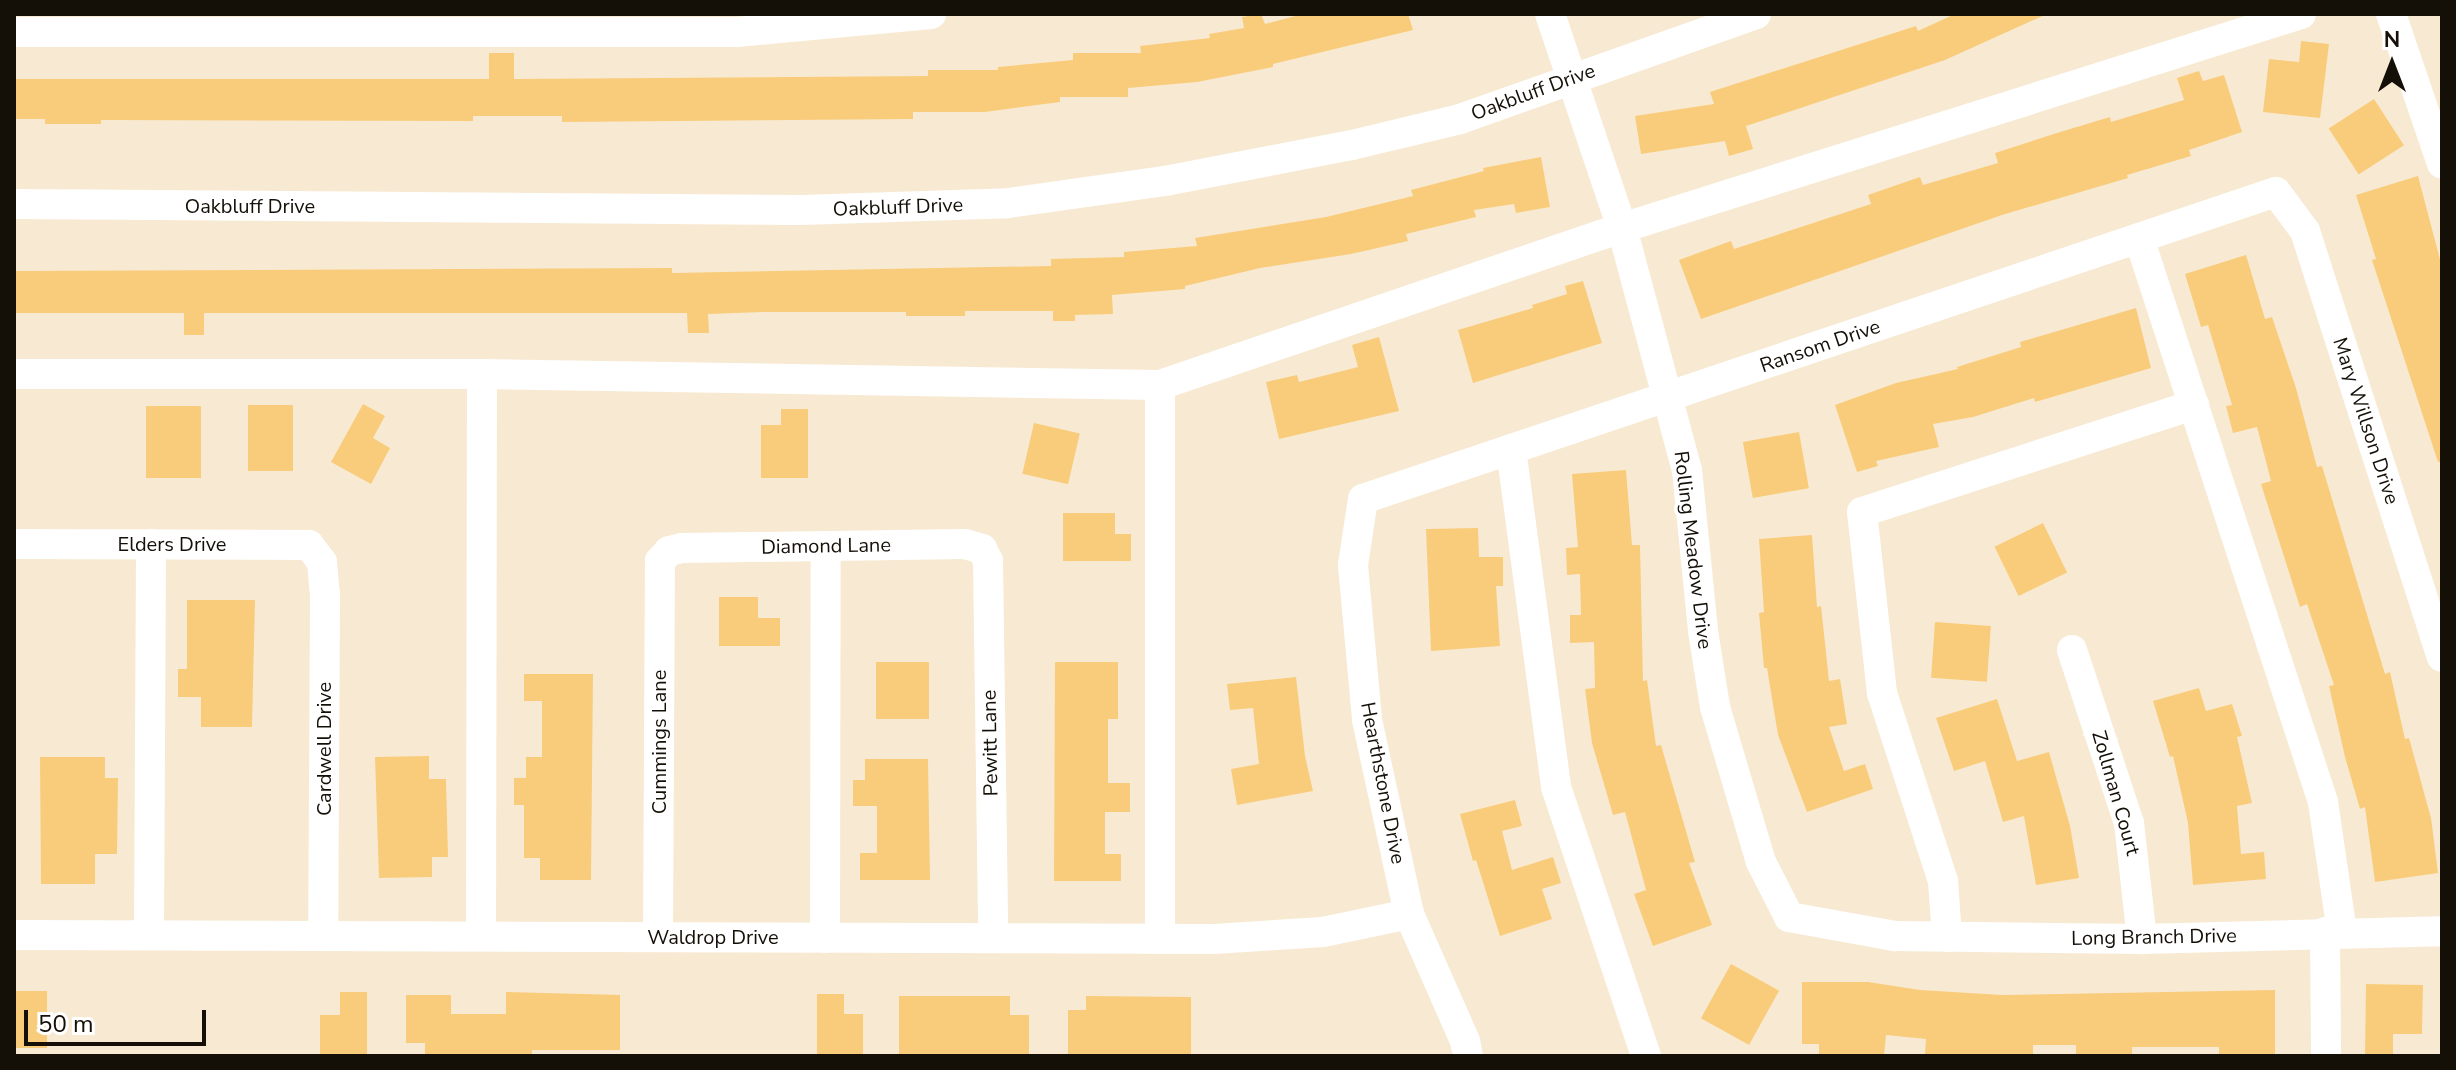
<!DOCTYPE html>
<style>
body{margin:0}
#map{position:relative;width:2456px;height:1070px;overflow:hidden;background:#f8ead2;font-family:"Nunito Sans",sans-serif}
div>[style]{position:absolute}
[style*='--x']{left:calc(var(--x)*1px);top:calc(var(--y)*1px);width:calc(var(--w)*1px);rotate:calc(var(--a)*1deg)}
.building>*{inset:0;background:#f9cc7b;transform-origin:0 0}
.minor>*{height:30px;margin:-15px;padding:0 15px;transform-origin:15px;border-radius:15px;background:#fff}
span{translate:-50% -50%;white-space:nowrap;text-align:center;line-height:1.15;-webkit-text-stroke:7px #fff;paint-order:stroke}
.street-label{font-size:20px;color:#140f07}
.frame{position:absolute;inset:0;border:16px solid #140f07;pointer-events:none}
.north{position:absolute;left:2352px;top:24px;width:80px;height:80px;-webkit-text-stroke:6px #fff;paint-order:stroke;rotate:0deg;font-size:22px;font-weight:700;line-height:32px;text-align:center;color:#140f07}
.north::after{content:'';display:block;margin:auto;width:28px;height:36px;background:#140f07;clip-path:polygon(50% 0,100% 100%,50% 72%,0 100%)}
.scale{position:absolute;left:24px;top:1010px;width:182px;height:36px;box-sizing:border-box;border:4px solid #140f07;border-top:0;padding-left:10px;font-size:24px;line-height:28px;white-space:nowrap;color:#140f07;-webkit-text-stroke:6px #fff;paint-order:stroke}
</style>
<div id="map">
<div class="building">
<i style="clip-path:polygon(1261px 14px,1265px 24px,1303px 14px,1408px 14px,1413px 30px,1273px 64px,1273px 67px,1197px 82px,1128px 88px,1128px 97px,1060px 97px,1060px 102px,985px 112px,913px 112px,913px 119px,562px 122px,562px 116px,473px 116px,473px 121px,101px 120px,101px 124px,45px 124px,45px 119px,14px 119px,14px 79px,489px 79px,489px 53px,514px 53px,514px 79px,928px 76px,928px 70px,998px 70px,998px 67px,1073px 60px,1073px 53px,1141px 53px,1140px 46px,1210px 38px,1209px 34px,1244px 28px,1242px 17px)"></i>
<i style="clip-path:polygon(1955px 14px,2047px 14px,1945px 60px,1746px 126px,1753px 149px,1729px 156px,1725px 141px,1641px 154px,1635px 116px,1714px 104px,1710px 92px,1916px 26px,1918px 31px)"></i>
<i style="clip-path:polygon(2301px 41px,2329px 44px,2320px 118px,2263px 112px,2269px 59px,2299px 62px)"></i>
<i style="clip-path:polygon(2199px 71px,2203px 81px,2224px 75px,2242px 132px,2189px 150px,2191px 156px,2127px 175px,2128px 178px,2002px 215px,1701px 319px,1679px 260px,1731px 241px,1734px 249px,1871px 204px,1868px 195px,1920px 177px,1923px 185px,1998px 163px,1995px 153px,2057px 133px,2110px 117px,2111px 122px,2184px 100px,2177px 78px)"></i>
<i style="left:2374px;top:99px;width:55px;height:54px;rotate:57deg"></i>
<i style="clip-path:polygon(1541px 157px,1550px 207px,1516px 213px,1514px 204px,1474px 210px,1476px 217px,1406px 234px,1408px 241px,1351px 254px,1260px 268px,1185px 286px,1185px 289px,1112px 295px,1113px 314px,1075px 315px,1075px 321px,1053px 321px,1053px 311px,965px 311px,965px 316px,906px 316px,906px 312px,763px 312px,708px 314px,709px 333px,688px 333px,687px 313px,204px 313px,204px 335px,184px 335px,184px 313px,14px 313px,14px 271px,672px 268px,672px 273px,1051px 266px,1051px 259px,1124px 257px,1124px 252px,1197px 246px,1195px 238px,1326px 217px,1413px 196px,1411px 190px,1484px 171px,1483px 168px)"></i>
<i style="clip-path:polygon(2418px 176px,2442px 267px,2442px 462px,2438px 462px,2372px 260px,2376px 259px,2356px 195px)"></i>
<i style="clip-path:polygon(2246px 255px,2265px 319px,2272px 317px,2296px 388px,2317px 467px,2322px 466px,2385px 674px,2390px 672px,2405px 739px,2409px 738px,2431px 818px,2438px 873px,2375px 882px,2365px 807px,2360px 809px,2345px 757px,2329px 686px,2334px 685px,2307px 604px,2300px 607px,2261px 484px,2271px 481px,2257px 427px,2233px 433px,2226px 406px,2232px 405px,2208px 325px,2201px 327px,2185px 274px)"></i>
<i style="clip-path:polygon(1583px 281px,1602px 343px,1473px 383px,1458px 330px,1533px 308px,1532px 305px,1567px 294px,1565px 286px)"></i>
<i style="clip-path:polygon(2136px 308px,2151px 368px,2035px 402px,2034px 398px,1973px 417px,1933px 424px,1939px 447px,1876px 461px,1878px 466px,1857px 472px,1835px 405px,1896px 383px,1958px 369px,1957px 367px,2021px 347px,2020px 342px)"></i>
<i style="clip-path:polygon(1379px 337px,1399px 411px,1279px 439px,1266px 382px,1297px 375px,1299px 382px,1358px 367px,1352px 345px)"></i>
<i style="clip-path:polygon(363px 404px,385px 416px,373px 438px,390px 448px,371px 484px,331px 462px)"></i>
<i style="left:248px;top:405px;width:45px;height:66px"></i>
<i style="left:146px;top:406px;width:55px;height:72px"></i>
<i style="clip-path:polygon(781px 409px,808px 409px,808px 478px,761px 478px,761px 425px,781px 425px)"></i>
<i style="left:1034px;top:423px;width:47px;height:52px;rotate:13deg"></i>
<i style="left:1799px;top:432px;width:57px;height:57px;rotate:80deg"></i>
<i style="clip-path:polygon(1626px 470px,1632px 545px,1640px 545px,1643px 681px,1647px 680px,1656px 746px,1661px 745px,1695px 862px,1689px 863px,1712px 925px,1653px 946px,1634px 894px,1646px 890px,1625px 812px,1613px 815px,1592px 743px,1585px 689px,1595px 688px,1594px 642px,1570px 643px,1570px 615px,1581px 615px,1580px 574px,1567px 575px,1566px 548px,1578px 547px,1572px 474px)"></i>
<i style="clip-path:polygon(1063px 513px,1115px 513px,1115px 534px,1131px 534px,1131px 561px,1063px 561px)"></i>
<i style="left:2043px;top:523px;width:55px;height:54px;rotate:64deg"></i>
<i style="clip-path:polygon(1478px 528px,1479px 557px,1503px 557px,1503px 586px,1496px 586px,1500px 646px,1431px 651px,1426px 529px)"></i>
<i style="clip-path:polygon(1812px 535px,1817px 607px,1821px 606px,1829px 681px,1840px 679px,1847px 724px,1829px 727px,1844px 771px,1865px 764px,1873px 789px,1807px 812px,1778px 735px,1767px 668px,1764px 668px,1759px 613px,1764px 612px,1759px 539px)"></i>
<i style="clip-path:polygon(719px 597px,758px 597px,758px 618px,780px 618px,780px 646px,719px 646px)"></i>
<i style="clip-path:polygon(187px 600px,255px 600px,252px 727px,201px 727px,201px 697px,178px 697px,178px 669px,187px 669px)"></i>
<i style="left:1935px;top:622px;width:56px;height:56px;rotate:4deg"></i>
<i style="left:876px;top:662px;width:53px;height:57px"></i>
<i style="clip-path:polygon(1055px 662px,1118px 662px,1118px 719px,1108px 719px,1108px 783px,1130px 783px,1130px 812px,1105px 812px,1105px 854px,1121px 854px,1121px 881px,1054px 881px)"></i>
<i style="clip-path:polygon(524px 674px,593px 674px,591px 880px,540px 880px,540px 858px,524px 858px,524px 805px,514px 805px,514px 778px,526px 778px,526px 757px,542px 757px,542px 701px,524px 701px)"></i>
<i style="clip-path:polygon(1296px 677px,1305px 756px,1313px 791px,1237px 805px,1231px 769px,1259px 764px,1253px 708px,1230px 710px,1227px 684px)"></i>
<i style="clip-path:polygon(2199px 688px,2206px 711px,2232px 704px,2242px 736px,2237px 737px,2252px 803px,2237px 806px,2241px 854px,2264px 852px,2266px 879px,2193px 885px,2188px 823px,2173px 756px,2170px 757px,2153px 701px)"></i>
<i style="clip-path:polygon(1997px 699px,2017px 761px,2049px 752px,2070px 826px,2079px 878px,2036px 885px,2024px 816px,2003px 822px,1985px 761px,1954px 771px,1936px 718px)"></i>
<i style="clip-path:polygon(429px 756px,429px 779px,446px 779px,448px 857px,432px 857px,432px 877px,379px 878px,375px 757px)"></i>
<i style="clip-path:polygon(40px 757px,105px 757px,105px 778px,118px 778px,117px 854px,95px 854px,95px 884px,41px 884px)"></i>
<i style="clip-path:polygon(865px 759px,928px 759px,930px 880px,860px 880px,860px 853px,877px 853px,877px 806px,853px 806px,853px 780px,865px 780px)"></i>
<i style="clip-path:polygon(1515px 800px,1522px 826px,1502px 831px,1512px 870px,1553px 857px,1561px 883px,1542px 889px,1552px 919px,1500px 936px,1476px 860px,1473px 861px,1460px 814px)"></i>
<i style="left:1731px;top:964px;width:55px;height:62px;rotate:29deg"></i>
<i style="clip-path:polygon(1802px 982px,1868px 982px,1920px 990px,2002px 995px,2275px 990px,2275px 1056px,2219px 1056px,2219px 1047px,2132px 1047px,2132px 1055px,2076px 1055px,2076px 1045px,2033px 1045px,2033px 1056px,1925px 1054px,1926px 1039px,1886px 1035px,1884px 1055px,1819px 1054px,1819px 1044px,1802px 1044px)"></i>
<i style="clip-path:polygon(2366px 984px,2423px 985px,2422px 1034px,2393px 1034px,2393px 1056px,2365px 1056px)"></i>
<i style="left:14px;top:991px;width:33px;height:57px"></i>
<i style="clip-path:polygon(340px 992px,367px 992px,367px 1056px,320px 1056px,320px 1015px,340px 1015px)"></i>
<i style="clip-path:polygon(506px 992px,620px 995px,620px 1050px,532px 1050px,532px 1056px,425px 1056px,425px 1043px,406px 1043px,406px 995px,451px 995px,451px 1014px,506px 1014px)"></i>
<i style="clip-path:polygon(817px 994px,844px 994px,844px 1014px,863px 1014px,863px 1056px,817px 1056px)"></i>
<i style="clip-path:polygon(899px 996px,1010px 996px,1010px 1015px,1029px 1015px,1029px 1056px,899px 1056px)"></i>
<i style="clip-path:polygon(1086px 996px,1191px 997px,1191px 1056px,1068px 1056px,1068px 1010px,1086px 1010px)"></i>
</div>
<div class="minor">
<i style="--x:1550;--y:14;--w:226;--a:71.4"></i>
<i style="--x:1622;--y:228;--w:251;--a:75"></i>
<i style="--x:1687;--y:470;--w:162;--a:84.3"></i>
<i style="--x:1703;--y:631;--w:77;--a:81"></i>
<i style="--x:1715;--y:707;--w:162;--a:73.5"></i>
<i style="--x:1761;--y:862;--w:62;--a:63"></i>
<i style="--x:1789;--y:917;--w:108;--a:10.2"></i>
<i style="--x:1895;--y:936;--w:247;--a:0.7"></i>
<i style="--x:2142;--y:939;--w:300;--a:-1.5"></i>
<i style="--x:2391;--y:14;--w:158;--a:71.2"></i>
<i style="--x:14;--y:32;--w:723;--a:0"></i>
<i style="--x:737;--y:32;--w:195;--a:-5.3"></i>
<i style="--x:14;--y:204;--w:788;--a:0.44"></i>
<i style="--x:802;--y:210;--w:206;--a:-1.9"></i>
<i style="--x:1008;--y:203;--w:159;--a:-8"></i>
<i style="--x:1165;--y:181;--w:190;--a:-10.9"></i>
<i style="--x:1352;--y:145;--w:111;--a:-13.5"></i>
<i style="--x:1460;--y:119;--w:314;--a:-19.5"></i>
<i style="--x:2139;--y:238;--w:593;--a:71.93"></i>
<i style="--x:2323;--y:802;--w:131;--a:81.7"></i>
<i style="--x:14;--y:374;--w:468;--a:0"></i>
<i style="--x:482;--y:374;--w:562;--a:90.1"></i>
<i style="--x:482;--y:374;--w:678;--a:0.93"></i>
<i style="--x:1511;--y:449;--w:341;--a:82.4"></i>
<i style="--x:1556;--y:787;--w:284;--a:71.5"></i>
<i style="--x:14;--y:544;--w:295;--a:0.2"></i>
<i style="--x:309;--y:545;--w:21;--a:53"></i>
<i style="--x:322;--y:562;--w:32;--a:85"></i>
<i style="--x:325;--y:594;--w:342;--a:90.3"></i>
<i style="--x:2072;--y:650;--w:182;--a:71.8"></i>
<i style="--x:2129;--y:823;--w:117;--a:83.6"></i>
<i style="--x:2325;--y:932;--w:124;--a:89.5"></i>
<i style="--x:14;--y:935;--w:1200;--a:0.19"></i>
<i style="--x:1214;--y:939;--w:109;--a:-3.7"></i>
<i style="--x:1323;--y:932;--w:88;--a:-11.8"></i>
<i style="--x:149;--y:935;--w:391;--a:-89.7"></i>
<i style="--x:658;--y:937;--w:376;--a:-89.7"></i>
<i style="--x:660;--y:561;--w:13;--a:-48"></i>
<i style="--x:669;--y:551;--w:13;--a:-13"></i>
<i style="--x:682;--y:548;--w:283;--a:-0.8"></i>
<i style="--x:965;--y:544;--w:18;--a:16"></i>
<i style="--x:982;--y:549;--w:13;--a:63"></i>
<i style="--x:988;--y:561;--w:377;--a:89.2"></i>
<i style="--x:1947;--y:937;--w:56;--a:-94.1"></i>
<i style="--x:1943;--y:881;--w:198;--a:-108"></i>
<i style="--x:1882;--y:693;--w:182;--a:-96.3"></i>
<i style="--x:1862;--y:512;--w:349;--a:-17.9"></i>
<i style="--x:825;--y:938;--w:392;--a:-89.9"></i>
<i style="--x:1160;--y:939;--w:554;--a:-90"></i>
<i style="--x:1160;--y:385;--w:488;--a:-18.8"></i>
<i style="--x:1622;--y:228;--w:712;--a:-17.49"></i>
<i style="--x:1468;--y:1056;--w:15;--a:-101"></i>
<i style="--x:1465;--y:1041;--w:139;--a:-113.8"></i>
<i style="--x:1409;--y:914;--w:199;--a:-102.2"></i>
<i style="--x:1367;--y:719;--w:155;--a:-95.2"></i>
<i style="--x:1353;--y:565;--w:67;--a:-81.4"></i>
<i style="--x:1363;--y:499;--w:963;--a:-18.59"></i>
<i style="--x:2276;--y:192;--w:49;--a:53.4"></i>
<i style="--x:2305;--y:231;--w:447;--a:72.2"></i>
</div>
<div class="street-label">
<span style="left:1533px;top:92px;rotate:-20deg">Oakbluff Drive</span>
<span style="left:250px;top:206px">Oakbluff Drive</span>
<span style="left:898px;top:207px;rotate:-2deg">Oakbluff Drive</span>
<span style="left:1820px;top:346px;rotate:-19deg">Ransom Drive</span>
<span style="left:2366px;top:421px;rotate:72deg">Mary Willson Drive</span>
<span style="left:172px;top:544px">Elders Drive</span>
<span style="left:826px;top:546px;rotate:-1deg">Diamond Lane</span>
<span style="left:1693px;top:550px;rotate:83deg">Rolling Meadow Drive</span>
<span style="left:659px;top:742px;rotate:-90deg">Cummings Lane</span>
<span style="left:990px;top:743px;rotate:-91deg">Pewitt Lane</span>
<span style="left:324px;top:749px;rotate:-90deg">Cardwell Drive</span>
<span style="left:1383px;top:783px;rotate:79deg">Hearthstone Drive</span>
<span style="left:2116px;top:793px;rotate:74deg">Zollman Court</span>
<span style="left:713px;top:937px">Waldrop Drive</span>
<span style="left:2154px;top:937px;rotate:-1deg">Long Branch Drive</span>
</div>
<div class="frame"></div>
<div class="north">N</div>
<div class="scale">50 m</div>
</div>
